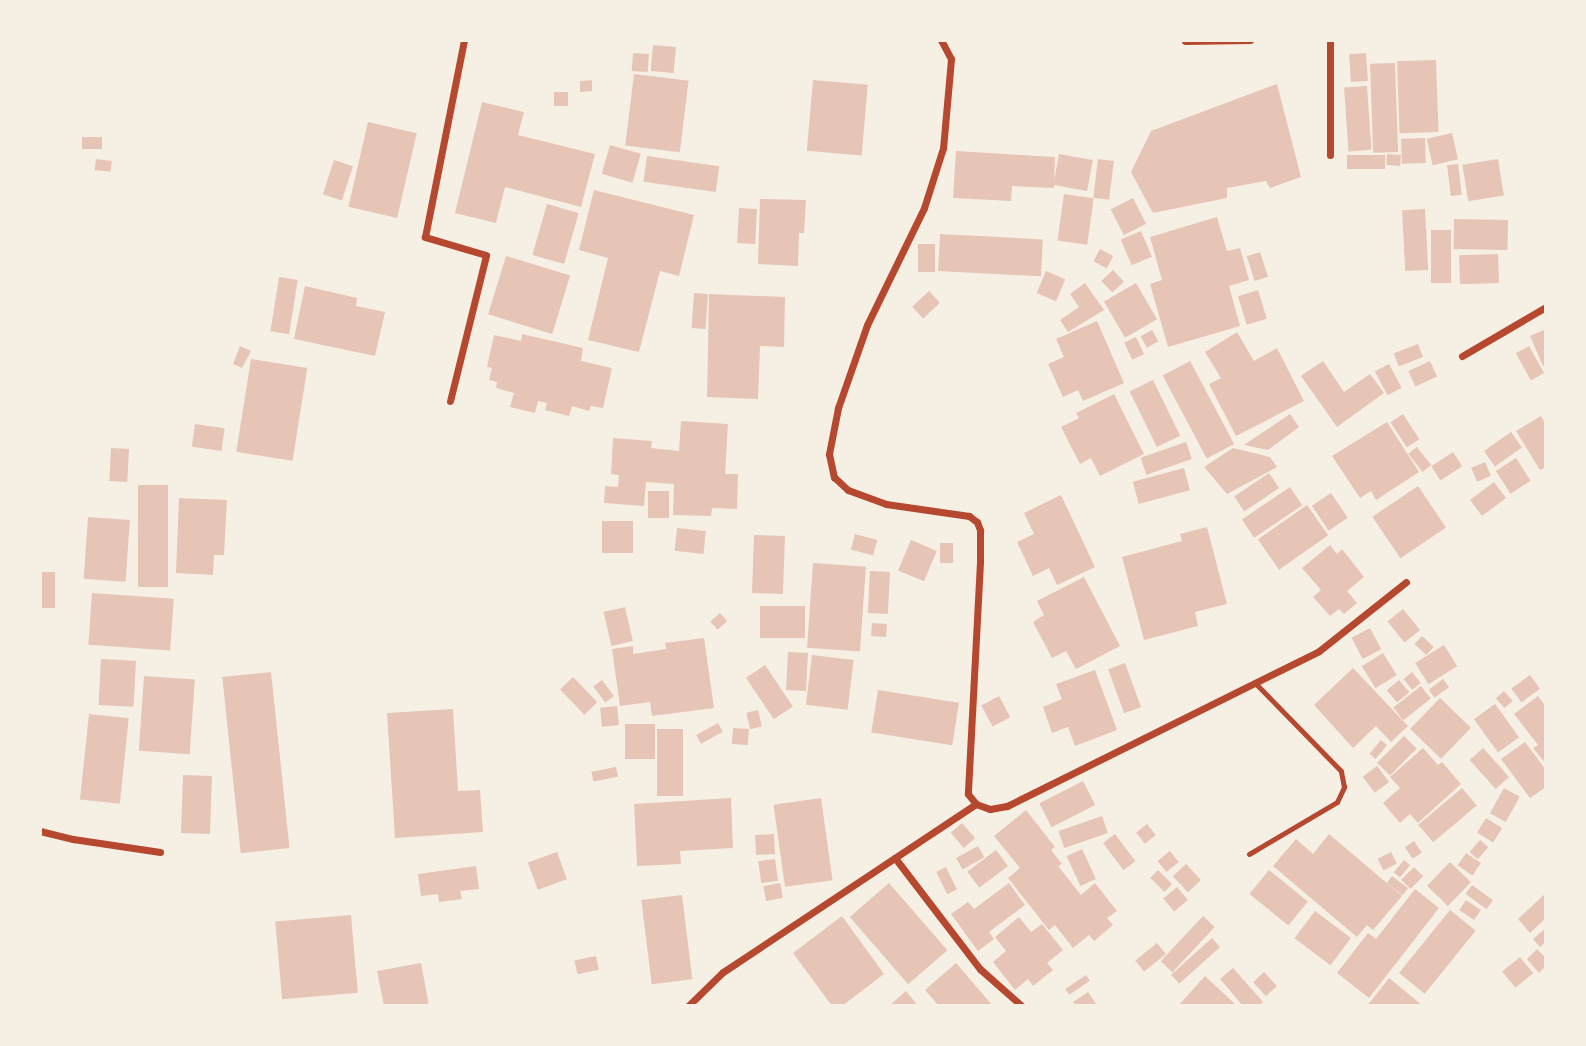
<!DOCTYPE html>
<style>
body{margin:0}
#map{position:relative;width:1586px;height:1046px;overflow:hidden;background:#f6efe4;font-family:Signika,sans-serif}
div>[style]{position:absolute}
[style*='--x']{left:calc(var(--x)*1px);top:calc(var(--y)*1px);width:calc(var(--w)*1px);rotate:calc(var(--a)*1deg)}
.building>*{inset:0;background:#e6c5b7;transform-origin:0 0}
.service>*{height:5px;margin:-2.5px;padding:0 2.5px;transform-origin:2.5px;border-radius:2.5px;background:#b5482f}
.minor>*{height:7px;margin:-3.5px;padding:0 3.5px;transform-origin:3.5px;border-radius:3.5px;background:#b5482f}
span{translate:-50% -50%;white-space:nowrap;text-align:center;line-height:1.15;-webkit-text-stroke:6px #f6efe4;paint-order:stroke}
.frame{position:absolute;inset:0;border:42px solid #f6efe4;pointer-events:none}
</style>
<div id="map">
<div class="building">
<i style="left:653px;top:45px;width:23px;height:26px;rotate:5deg"></i>
<i style="left:633px;top:53px;width:16px;height:18px;rotate:4deg"></i>
<i style="left:1366px;top:53px;width:28px;height:17px;rotate:86deg"></i>
<i style="left:1436px;top:60px;width:72px;height:39px;rotate:88deg"></i>
<i style="left:1395px;top:63px;width:89px;height:25px;rotate:88deg"></i>
<i style="left:634px;top:74px;width:55px;height:72px;rotate:7deg"></i>
<i style="clip-path:polygon(592px 80px,592px 91px,580px 92px,580px 81px)"></i>
<i style="left:813px;top:80px;width:55px;height:71px;rotate:5deg"></i>
<i style="clip-path:polygon(1277px 84px,1301px 177px,1270px 188px,1266px 181px,1227px 188px,1227px 198px,1153px 213px,1131px 172px,1151px 131px)"></i>
<i style="left:1367px;top:86px;width:64px;height:23px;rotate:86deg"></i>
<i style="left:554px;top:92px;width:14px;height:14px"></i>
<i style="clip-path:polygon(482px 102px,524px 112px,518px 135px,595px 154px,581px 207px,505px 187px,496px 223px,455px 213px)"></i>
<i style="left:368px;top:122px;width:50px;height:87px;rotate:13deg"></i>
<i style="left:1452px;top:133px;width:27px;height:26px;rotate:77deg"></i>
<i style="left:82px;top:137px;width:20px;height:12px"></i>
<i style="left:1425px;top:138px;width:25px;height:24px;rotate:88deg"></i>
<i style="left:610px;top:145px;width:32px;height:30px;rotate:16deg"></i>
<i style="clip-path:polygon(956px 151px,1055px 157px,1054px 181px,1059px 154px,1093px 160px,1087px 191px,1054px 185px,1054px 188px,1012px 186px,1011px 201px,953px 198px)"></i>
<i style="left:1387px;top:154px;width:14px;height:11px;rotate:4deg"></i>
<i style="left:1347px;top:155px;width:38px;height:14px"></i>
<i style="left:647px;top:156px;width:73px;height:26px;rotate:8deg"></i>
<i style="left:96px;top:159px;width:16px;height:11px;rotate:7deg"></i>
<i style="left:1098px;top:159px;width:16px;height:39px;rotate:7deg"></i>
<i style="left:1498px;top:159px;width:37px;height:36px;rotate:81deg"></i>
<i style="left:334px;top:160px;width:20px;height:36px;rotate:18deg"></i>
<i style="left:1458px;top:164px;width:31px;height:11px;rotate:83deg"></i>
<i style="clip-path:polygon(594px 190px,694px 215px,679px 276px,660px 271px,639px 352px,588px 340px,608px 258px,579px 250px)"></i>
<i style="left:1064px;top:194px;width:30px;height:47px;rotate:8deg"></i>
<i style="left:1133px;top:198px;width:29px;height:25px;rotate:63deg"></i>
<i style="clip-path:polygon(760px 199px,806px 200px,804px 233px,799px 233px,798px 266px,758px 264px)"></i>
<i style="left:547px;top:204px;width:33px;height:53px;rotate:16deg"></i>
<i style="left:739px;top:208px;width:18px;height:35px;rotate:3deg"></i>
<i style="left:1425px;top:209px;width:61px;height:23px;rotate:87deg"></i>
<i style="clip-path:polygon(1217px 217px,1227px 251px,1240px 248px,1249px 280px,1229px 286px,1240px 326px,1168px 347px,1150px 284px,1162px 280px,1150px 237px)"></i>
<i style="left:1454px;top:219px;width:54px;height:30px;rotate:1deg"></i>
<i style="left:1431px;top:230px;width:20px;height:53px"></i>
<i style="left:1141px;top:231px;width:28px;height:22px;rotate:67deg"></i>
<i style="left:940px;top:234px;width:103px;height:37px;rotate:3deg"></i>
<i style="left:918px;top:244px;width:17px;height:28px"></i>
<i style="left:1100px;top:249px;width:15px;height:14px;rotate:28deg"></i>
<i style="left:1260px;top:252px;width:26px;height:14px;rotate:72deg"></i>
<i style="left:1498px;top:254px;width:29px;height:39px;rotate:88deg"></i>
<i style="left:506px;top:256px;width:67px;height:61px;rotate:17deg"></i>
<i style="left:1113px;top:270px;width:16px;height:16px;rotate:47deg"></i>
<i style="left:1046px;top:271px;width:21px;height:24px;rotate:23deg"></i>
<i style="left:279px;top:277px;width:19px;height:55px;rotate:9deg"></i>
<i style="clip-path:polygon(1085px 283px,1104px 310px,1068px 332px,1060px 320px,1079px 307px,1070px 294px)"></i>
<i style="left:1136px;top:283px;width:42px;height:37px;rotate:60deg"></i>
<i style="clip-path:polygon(305px 286px,357px 298px,356px 306px,385px 312px,375px 356px,294px 339px)"></i>
<i style="left:1258px;top:290px;width:30px;height:21px;rotate:73deg"></i>
<i style="left:929px;top:291px;width:16px;height:23px;rotate:47deg"></i>
<i style="left:694px;top:293px;width:14px;height:35px;rotate:4deg"></i>
<i style="clip-path:polygon(709px 294px,785px 297px,784px 347px,760px 346px,758px 399px,707px 397px)"></i>
<i style="clip-path:polygon(1097px 321px,1124px 383px,1083px 401px,1078px 390px,1063px 397px,1048px 364px,1064px 357px,1056px 339px)"></i>
<i style="clip-path:polygon(1546px 329px,1546px 365px,1543px 366px,1530px 336px)"></i>
<i style="left:1152px;top:330px;width:13px;height:13px;rotate:61deg"></i>
<i style="clip-path:polygon(1237px 332px,1254px 361px,1277px 348px,1304px 401px,1236px 436px,1209px 384px,1221px 378px,1205px 352px)"></i>
<i style="clip-path:polygon(522px 334px,583px 348px,581px 361px,612px 368px,603px 408px,591px 406px,589px 411px,572px 406px,569px 416px,545px 410px,547px 403px,538px 401px,535px 413px,510px 407px,514px 393px,496px 388px,497px 382px,489px 380px,492px 368px,487px 367px,494px 335px,521px 341px)"></i>
<i style="left:1136px;top:337px;width:19px;height:13px;rotate:65deg"></i>
<i style="left:1418px;top:344px;width:14px;height:26px;rotate:69deg"></i>
<i style="clip-path:polygon(240px 346px,251px 351px,242px 368px,233px 364px)"></i>
<i style="left:1529px;top:346px;width:31px;height:15px;rotate:61deg"></i>
<i style="left:251px;top:359px;width:57px;height:94px;rotate:9deg"></i>
<i style="left:1190px;top:361px;width:94px;height:31px;rotate:62deg"></i>
<i style="clip-path:polygon(1323px 361px,1344px 392px,1370px 374px,1384px 393px,1337px 427px,1301px 376px)"></i>
<i style="left:1430px;top:361px;width:17px;height:24px;rotate:65deg"></i>
<i style="left:1389px;top:364px;width:27px;height:16px;rotate:62deg"></i>
<i style="left:1153px;top:380px;width:62px;height:26px;rotate:64deg"></i>
<i style="clip-path:polygon(1114px 394px,1144px 454px,1100px 476px,1091px 458px,1080px 464px,1061px 427px,1079px 418px,1076px 413px)"></i>
<i style="clip-path:polygon(1290px 414px,1299px 427px,1268px 450px,1244px 445px)"></i>
<i style="left:1403px;top:414px;width:30px;height:15px;rotate:57deg"></i>
<i style="clip-path:polygon(1541px 416px,1546px 425px,1546px 467px,1540px 470px,1516px 431px)"></i>
<i style="clip-path:polygon(681px 421px,728px 424px,725px 474px,738px 474px,737px 509px,712px 508px,711px 516px,673px 515px,674px 484px,646px 482px,644px 506px,604px 503px,605px 486px,618px 487px,619px 475px,611px 474px,613px 438px,652px 441px,651px 448px,679px 451px)"></i>
<i style="clip-path:polygon(1387px 422px,1419px 472px,1376px 500px,1371px 491px,1360px 498px,1332px 456px)"></i>
<i style="left:195px;top:424px;width:30px;height:23px;rotate:8deg"></i>
<i style="left:1511px;top:432px;width:19px;height:33px;rotate:55deg"></i>
<i style="left:1186px;top:442px;width:18px;height:48px;rotate:71deg"></i>
<i style="left:1417px;top:447px;width:23px;height:11px;rotate:52deg"></i>
<i style="left:111px;top:448px;width:18px;height:33px;rotate:3deg"></i>
<i style="clip-path:polygon(1233px 448px,1270px 457px,1277px 467px,1227px 494px,1204px 467px)"></i>
<i style="left:1453px;top:452px;width:17px;height:26px;rotate:57deg"></i>
<i style="left:1516px;top:458px;width:27px;height:24px;rotate:57deg"></i>
<i style="left:1485px;top:462px;width:15px;height:15px;rotate:67deg"></i>
<i style="left:1184px;top:468px;width:23px;height:53px;rotate:75deg"></i>
<i style="left:1269px;top:473px;width:18px;height:42px;rotate:56deg"></i>
<i style="left:1494px;top:482px;width:20px;height:30px;rotate:53deg"></i>
<i style="left:138px;top:485px;width:30px;height:102px"></i>
<i style="left:1418px;top:486px;width:50px;height:55px;rotate:56deg"></i>
<i style="left:1290px;top:487px;width:22px;height:58px;rotate:56deg"></i>
<i style="left:648px;top:491px;width:21px;height:27px"></i>
<i style="left:1331px;top:493px;width:30px;height:23px;rotate:56deg"></i>
<i style="clip-path:polygon(1061px 495px,1095px 567px,1057px 585px,1049px 568px,1033px 576px,1017px 542px,1034px 534px,1024px 513px)"></i>
<i style="clip-path:polygon(179px 498px,227px 500px,224px 555px,214px 555px,213px 575px,176px 573px)"></i>
<i style="left:1307px;top:505px;width:37px;height:60px;rotate:55deg"></i>
<i style="left:88px;top:517px;width:42px;height:62px;rotate:4deg"></i>
<i style="left:602px;top:521px;width:31px;height:32px"></i>
<i style="clip-path:polygon(1207px 527px,1227px 604px,1195px 612px,1198px 626px,1144px 640px,1122px 557px,1182px 541px,1180px 534px)"></i>
<i style="left:677px;top:528px;width:29px;height:23px;rotate:6deg"></i>
<i style="left:855px;top:534px;width:23px;height:16px;rotate:15deg"></i>
<i style="left:754px;top:535px;width:31px;height:58px;rotate:2deg"></i>
<i style="left:911px;top:540px;width:28px;height:33px;rotate:23deg"></i>
<i style="left:940px;top:543px;width:13px;height:20px"></i>
<i style="clip-path:polygon(1330px 545px,1337px 554px,1342px 549px,1364px 577px,1347px 591px,1357px 603px,1344px 614px,1339px 609px,1330px 616px,1313px 597px,1321px 590px,1302px 568px)"></i>
<i style="left:813px;top:563px;width:53px;height:85px;rotate:4deg"></i>
<i style="left:870px;top:571px;width:20px;height:42px;rotate:3deg"></i>
<i style="left:40px;top:572px;width:15px;height:36px"></i>
<i style="clip-path:polygon(1084px 577px,1120px 646px,1076px 669px,1066px 651px,1052px 658px,1033px 622px,1044px 615px,1037px 601px)"></i>
<i style="left:92px;top:593px;width:82px;height:52px;rotate:4deg"></i>
<i style="left:760px;top:606px;width:45px;height:32px"></i>
<i style="left:625px;top:607px;width:35px;height:22px;rotate:77deg"></i>
<i style="left:1403px;top:609px;width:27px;height:20px;rotate:51deg"></i>
<i style="left:720px;top:613px;width:11px;height:13px;rotate:49deg"></i>
<i style="left:872px;top:623px;width:15px;height:13px;rotate:4deg"></i>
<i style="left:1370px;top:628px;width:24px;height:21px;rotate:62deg"></i>
<i style="left:1422px;top:636px;width:16px;height:11px;rotate:43deg"></i>
<i style="clip-path:polygon(704px 638px,714px 708px,652px 716px,650px 702px,620px 706px,612px 649px,633px 646px,633px 654px,666px 649px,665px 643px)"></i>
<i style="left:1444px;top:645px;width:25px;height:34px;rotate:58deg"></i>
<i style="left:788px;top:652px;width:20px;height:38px;rotate:3deg"></i>
<i style="left:1383px;top:653px;width:26px;height:25px;rotate:58deg"></i>
<i style="left:812px;top:655px;width:42px;height:50px;rotate:7deg"></i>
<i style="left:101px;top:659px;width:35px;height:46px;rotate:3deg"></i>
<i style="left:1125px;top:663px;width:47px;height:18px;rotate:70deg"></i>
<i style="left:765px;top:665px;width:50px;height:23px;rotate:56deg"></i>
<i style="clip-path:polygon(1353px 668px,1408px 726px,1391px 742px,1376px 726px,1353px 748px,1314px 705px)"></i>
<i style="clip-path:polygon(1095px 670px,1117px 730px,1075px 746px,1068px 727px,1052px 733px,1043px 707px,1062px 699px,1056px 684px)"></i>
<i style="left:271px;top:672px;width:177px;height:49px;rotate:84deg"></i>
<i style="left:1412px;top:672px;width:14px;height:11px;rotate:51deg"></i>
<i style="left:1530px;top:675px;width:17px;height:23px;rotate:54deg"></i>
<i style="left:144px;top:676px;width:51px;height:75px;rotate:4deg"></i>
<i style="left:573px;top:677px;width:35px;height:18px;rotate:46deg"></i>
<i style="left:1443px;top:679px;width:10px;height:18px;rotate:53deg"></i>
<i style="left:602px;top:680px;width:20px;height:11px;rotate:53deg"></i>
<i style="left:1399px;top:680px;width:16px;height:16px;rotate:50deg"></i>
<i style="left:1421px;top:686px;width:16px;height:35px;rotate:52deg"></i>
<i style="left:878px;top:690px;width:82px;height:43px;rotate:9deg"></i>
<i style="left:1504px;top:691px;width:13px;height:11px;rotate:48deg"></i>
<i style="left:999px;top:696px;width:24px;height:20px;rotate:62deg"></i>
<i style="clip-path:polygon(1538px 696px,1546px 707px,1546px 764px,1533px 748px,1538px 745px,1514px 714px)"></i>
<i style="left:1440px;top:698px;width:43px;height:43px;rotate:44deg"></i>
<i style="left:1495px;top:704px;width:41px;height:26px;rotate:54deg"></i>
<i style="left:617px;top:706px;width:19px;height:17px;rotate:84deg"></i>
<i style="clip-path:polygon(453px 709px,458px 791px,480px 790px,483px 832px,395px 838px,387px 713px)"></i>
<i style="left:758px;top:710px;width:17px;height:12px;rotate:77deg"></i>
<i style="left:89px;top:714px;width:40px;height:86px;rotate:6deg"></i>
<i style="left:718px;top:723px;width:10px;height:25px;rotate:61deg"></i>
<i style="left:625px;top:724px;width:30px;height:35px"></i>
<i style="left:733px;top:728px;width:16px;height:16px;rotate:4deg"></i>
<i style="left:657px;top:729px;width:26px;height:67px"></i>
<i style="left:1404px;top:736px;width:18px;height:38px;rotate:45deg"></i>
<i style="left:1381px;top:740px;width:8px;height:18px;rotate:40deg"></i>
<i style="clip-path:polygon(1525px 742px,1546px 770px,1546px 787px,1530px 798px,1501px 759px)"></i>
<i style="clip-path:polygon(1423px 748px,1438px 765px,1442px 762px,1461px 784px,1418px 823px,1410px 814px,1400px 823px,1383px 803px,1400px 788px,1390px 777px)"></i>
<i style="left:1483px;top:748px;width:39px;height:18px;rotate:48deg"></i>
<i style="left:1377px;top:766px;width:20px;height:18px;rotate:53deg"></i>
<i style="left:616px;top:767px;width:10px;height:25px;rotate:79deg"></i>
<i style="left:183px;top:775px;width:29px;height:58px;rotate:2deg"></i>
<i style="left:1083px;top:781px;width:27px;height:49px;rotate:63deg"></i>
<i style="left:1462px;top:788px;width:23px;height:57px;rotate:50deg"></i>
<i style="left:1504px;top:788px;width:18px;height:29px;rotate:29deg"></i>
<i style="clip-path:polygon(731px 798px,733px 848px,680px 851px,681px 864px,637px 866px,634px 804px)"></i>
<i style="left:821px;top:798px;width:83px;height:48px;rotate:82deg"></i>
<i style="clip-path:polygon(1026px 810px,1055px 847px,1051px 850px,1062px 864px,1058px 866px,1081px 895px,1095px 883px,1117px 911px,1107px 918px,1113px 925px,1094px 941px,1089px 935px,1073px 948px,1055px 925px,1049px 930px,1008px 878px,1020px 868px,994px 836px)"></i>
<i style="left:1102px;top:816px;width:18px;height:46px;rotate:71deg"></i>
<i style="left:1486px;top:818px;width:19px;height:17px;rotate:32deg"></i>
<i style="left:962px;top:823px;width:20px;height:15px;rotate:49deg"></i>
<i style="left:1147px;top:824px;width:14px;height:14px;rotate:51deg"></i>
<i style="left:774px;top:834px;width:20px;height:19px;rotate:87deg"></i>
<i style="left:1115px;top:834px;width:34px;height:15px;rotate:53deg"></i>
<i style="clip-path:polygon(1329px 834px,1402px 896px,1373px 930px,1367px 925px,1357px 937px,1273px 866px,1296px 839px,1313px 854px)"></i>
<i style="left:1480px;top:840px;width:11px;height:16px;rotate:41deg"></i>
<i style="left:1414px;top:841px;width:14px;height:11px;rotate:56deg"></i>
<i style="left:978px;top:846px;width:13px;height:25px;rotate:61deg"></i>
<i style="left:1082px;top:849px;width:33px;height:17px;rotate:65deg"></i>
<i style="left:996px;top:850px;width:20px;height:36px;rotate:53deg"></i>
<i style="left:1170px;top:851px;width:14px;height:16px;rotate:51deg"></i>
<i style="left:557px;top:852px;width:29px;height:31px;rotate:70deg"></i>
<i style="left:1391px;top:852px;width:13px;height:15px;rotate:63deg"></i>
<i style="left:1466px;top:853px;width:18px;height:15px;rotate:34deg"></i>
<i style="left:775px;top:859px;width:22px;height:17px;rotate:82deg"></i>
<i style="left:1404px;top:860px;width:8px;height:16px;rotate:40deg"></i>
<i style="left:1450px;top:862px;width:29px;height:33px;rotate:44deg"></i>
<i style="left:1186px;top:864px;width:22px;height:18px;rotate:47deg"></i>
<i style="clip-path:polygon(476px 866px,479px 889px,460px 891px,462px 899px,439px 902px,438px 894px,421px 896px,418px 874px)"></i>
<i style="left:946px;top:867px;width:25px;height:11px;rotate:64deg"></i>
<i style="left:1414px;top:867px;width:13px;height:18px;rotate:45deg"></i>
<i style="left:1158px;top:870px;width:20px;height:11px;rotate:45deg"></i>
<i style="left:1269px;top:870px;width:50px;height:31px;rotate:39deg"></i>
<i style="left:1392px;top:876px;width:20px;height:9px;rotate:37deg"></i>
<i style="left:780px;top:883px;width:15px;height:17px;rotate:79deg"></i>
<i style="left:889px;top:883px;width:89px;height:52px;rotate:49deg"></i>
<i style="clip-path:polygon(1009px 883px,1025px 905px,989px 932px,994px 939px,978px 951px,951px 914px,968px 902px,974px 909px)"></i>
<i style="left:1472px;top:885px;width:26px;height:11px;rotate:36deg"></i>
<i style="left:1177px;top:887px;width:17px;height:18px;rotate:50deg"></i>
<i style="clip-path:polygon(1415px 889px,1439px 908px,1369px 998px,1337px 973px,1368px 933px,1376px 939px)"></i>
<i style="clip-path:polygon(1546px 893px,1546px 918px,1530px 933px,1518px 919px)"></i>
<i style="left:682px;top:895px;width:85px;height:41px;rotate:83deg"></i>
<i style="left:1466px;top:900px;width:18px;height:12px;rotate:34deg"></i>
<i style="left:1450px;top:910px;width:33px;height:81px;rotate:39deg"></i>
<i style="left:1315px;top:911px;width:45px;height:34px;rotate:37deg"></i>
<i style="left:351px;top:915px;width:78px;height:76px;rotate:85deg"></i>
<i style="clip-path:polygon(842px 916px,884px 974px,842px 1006px,832px 1006px,793px 953px)"></i>
<i style="left:1203px;top:916px;width:16px;height:62px;rotate:43deg"></i>
<i style="clip-path:polygon(1019px 917px,1031px 932px,1042px 924px,1063px 950px,1047px 963px,1053px 970px,1033px 986px,1028px 979px,1015px 990px,993px 962px,1006px 951px,995px 937px)"></i>
<i style="clip-path:polygon(1546px 928px,1546px 942px,1540px 947px,1533px 939px)"></i>
<i style="left:1212px;top:938px;width:12px;height:55px;rotate:48deg"></i>
<i style="left:1157px;top:943px;width:14px;height:28px;rotate:51deg"></i>
<i style="clip-path:polygon(1537px 949px,1546px 958px,1546px 966px,1539px 973px,1527px 959px)"></i>
<i style="left:596px;top:956px;width:14px;height:22px;rotate:78deg"></i>
<i style="left:1520px;top:957px;width:21px;height:23px;rotate:51deg"></i>
<i style="clip-path:polygon(421px 963px,429px 1006px,384px 1006px,377px 971px)"></i>
<i style="clip-path:polygon(956px 963px,993px 1006px,939px 1006px,925px 990px)"></i>
<i style="clip-path:polygon(1233px 968px,1263px 1002px,1260px 1006px,1243px 1006px,1220px 979px)"></i>
<i style="left:1264px;top:972px;width:19px;height:15px;rotate:47deg"></i>
<i style="left:1086px;top:975px;width:7px;height:25px;rotate:56deg"></i>
<i style="clip-path:polygon(1205px 976px,1235px 1004px,1233px 1006px,1178px 1006px)"></i>
<i style="clip-path:polygon(1389px 978px,1423px 1006px,1367px 1006px)"></i>
<i style="clip-path:polygon(906px 991px,918px 1006px,889px 1006px)"></i>
<i style="clip-path:polygon(1088px 992px,1096px 1004px,1076px 1006px,1073px 1002px)"></i>
</div>
<div class="service">
<i style="--x:1249;--y:854;--w:102;--a:-30.6"></i>
<i style="--x:1337;--y:802;--w:17;--a:-65"></i>
<i style="--x:1344;--y:787;--w:16;--a:-101"></i>
<i style="--x:1341;--y:771;--w:123;--a:-134.3"></i>
</div>
<div class="minor">
<i style="--x:941;--y:40;--w:21;--a:62"></i>
<i style="--x:951;--y:59;--w:89;--a:95.1"></i>
<i style="--x:943;--y:148;--w:63;--a:107.6"></i>
<i style="--x:924;--y:208;--w:130;--a:116"></i>
<i style="--x:867;--y:325;--w:88;--a:109.3"></i>
<i style="--x:838;--y:408;--w:47;--a:101.1"></i>
<i style="--x:829;--y:454;--w:24;--a:78"></i>
<i style="--x:834;--y:477;--w:19;--a:43"></i>
<i style="--x:848;--y:490;--w:40;--a:20.2"></i>
<i style="--x:886;--y:504;--w:84;--a:8.2"></i>
<i style="--x:969;--y:516;--w:10;--a:37"></i>
<i style="--x:977;--y:522;--w:9;--a:69"></i>
<i style="--x:980;--y:530;--w:32;--a:90"></i>
<i style="--x:980;--y:562;--w:232;--a:93"></i>
<i style="--x:968;--y:794;--w:13;--a:51"></i>
<i style="--x:976;--y:804;--w:15;--a:20"></i>
<i style="--x:990;--y:809;--w:17;--a:-10"></i>
<i style="--x:1007;--y:806;--w:348;--a:-26.4"></i>
<i style="--x:1319;--y:651;--w:111;--a:-38.4"></i>
<i style="--x:1330;--y:40;--w:115;--a:90"></i>
<i style="--x:1185;--y:41;--w:65;--a:-0.9"></i>
<i style="--x:1462;--y:356;--w:97;--a:-30.3"></i>
<i style="--x:450;--y:401;--w:150;--a:-76.1"></i>
<i style="--x:486;--y:255;--w:64;--a:-163.6"></i>
<i style="--x:425;--y:237;--w:201;--a:-78.8"></i>
<i style="--x:40;--y:831;--w:34;--a:14"></i>
<i style="--x:73;--y:839;--w:88;--a:8.5"></i>
<i style="--x:895;--y:858;--w:140;--a:52.6"></i>
<i style="--x:980;--y:969;--w:56;--a:41.4"></i>
<i style="--x:688;--y:1006;--w:49;--a:-44.2"></i>
<i style="--x:723;--y:972;--w:304;--a:-33.6"></i>
</div>
<div class="frame"></div>
</div>
